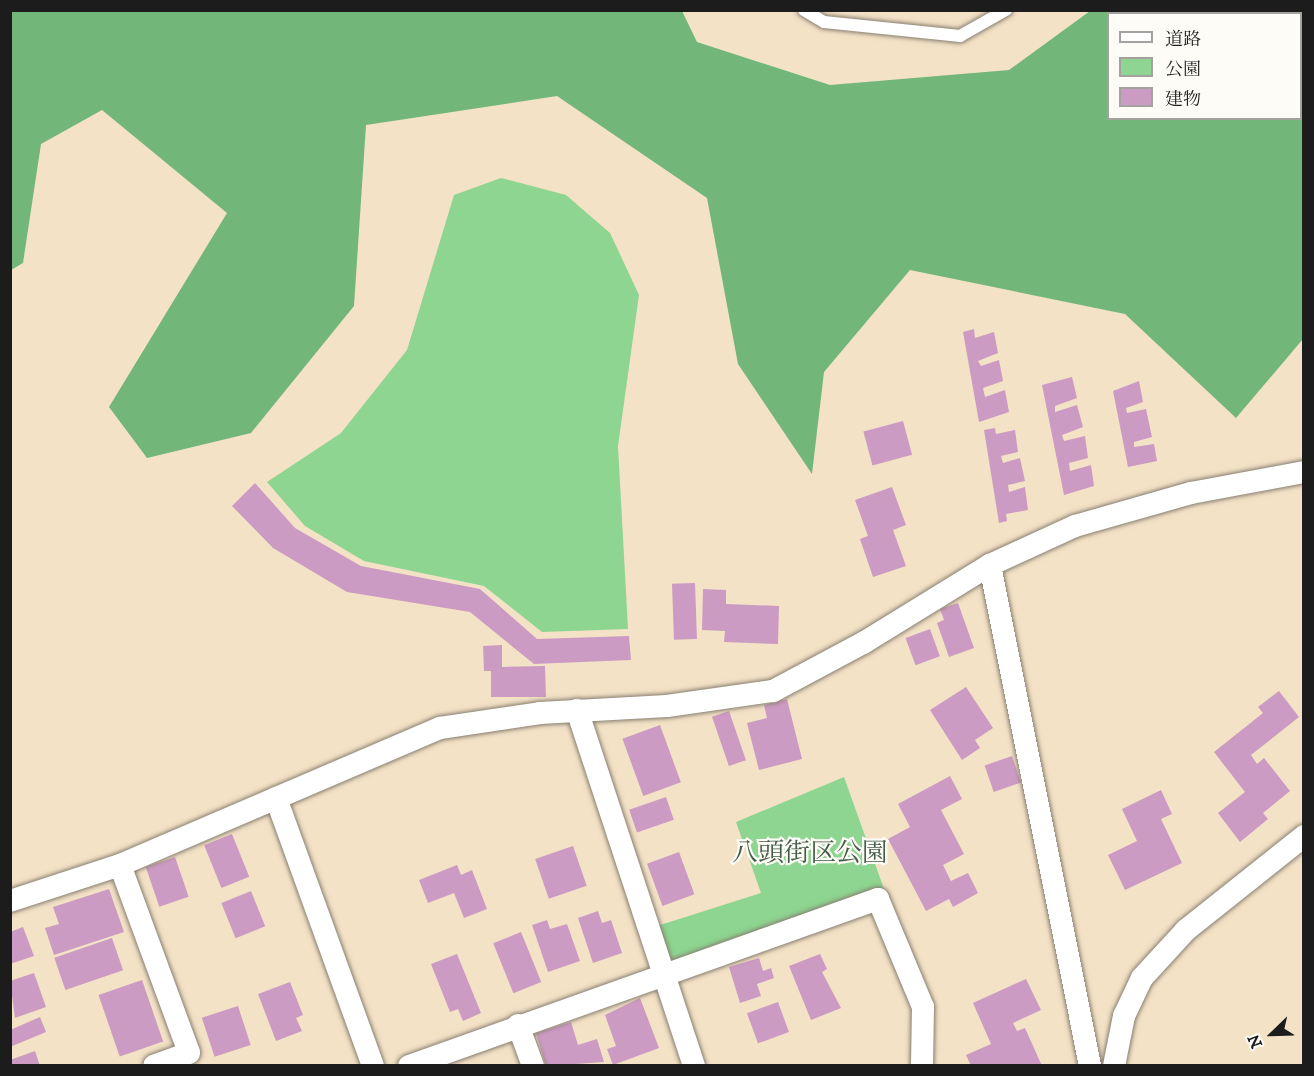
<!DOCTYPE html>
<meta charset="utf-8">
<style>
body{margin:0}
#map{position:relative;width:1314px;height:1076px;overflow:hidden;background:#f3e2c6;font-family:"IM FELL DW Pica","Noto Serif JP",serif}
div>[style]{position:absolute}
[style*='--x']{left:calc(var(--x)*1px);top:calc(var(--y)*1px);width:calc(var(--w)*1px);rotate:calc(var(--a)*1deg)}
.green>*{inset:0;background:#8dd590}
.forest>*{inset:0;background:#72b67a}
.building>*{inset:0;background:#cc9bc3;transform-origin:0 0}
.roads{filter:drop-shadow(0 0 2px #887f71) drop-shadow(0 0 2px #887f71)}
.service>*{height:12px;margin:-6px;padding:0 6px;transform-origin:6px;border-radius:6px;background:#fff}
.minor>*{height:22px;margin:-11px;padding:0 11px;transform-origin:11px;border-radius:11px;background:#fff}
span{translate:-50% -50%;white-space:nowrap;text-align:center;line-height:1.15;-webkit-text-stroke:4.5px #fdfcf7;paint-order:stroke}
.park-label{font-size:26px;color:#445d45}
.frame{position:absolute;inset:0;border:12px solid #1c1c1c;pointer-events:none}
.legend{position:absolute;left:1107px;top:12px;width:195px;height:108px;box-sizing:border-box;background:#fdfcf7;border:2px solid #a3a29f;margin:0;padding:8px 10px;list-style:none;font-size:18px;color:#1c1c1c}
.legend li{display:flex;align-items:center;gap:12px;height:30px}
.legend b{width:30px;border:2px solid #a3a29f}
.north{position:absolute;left:1242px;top:1004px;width:60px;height:60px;-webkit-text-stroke:4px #fdfcf7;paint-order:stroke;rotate:247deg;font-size:16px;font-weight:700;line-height:24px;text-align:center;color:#1c1c1c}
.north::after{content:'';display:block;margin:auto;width:21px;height:27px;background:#1c1c1c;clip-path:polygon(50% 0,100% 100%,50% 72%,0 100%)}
</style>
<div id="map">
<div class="green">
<i style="clip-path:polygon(501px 178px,566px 195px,610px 233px,639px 295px,618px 446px,628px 629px,542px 632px,484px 586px,364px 561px,305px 526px,267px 482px,341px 433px,407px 350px,454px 195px)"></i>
<i style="clip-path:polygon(844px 777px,884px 889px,670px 961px,654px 927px,761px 893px,736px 822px)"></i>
</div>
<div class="forest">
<i style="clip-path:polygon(evenodd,11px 10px,682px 11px,697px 42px,830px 85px,1009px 70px,1090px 11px,1303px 11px,1303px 339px,1236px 418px,1125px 314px,910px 270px,824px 372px,812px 474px,738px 364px,707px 198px,557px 96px,366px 125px,354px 306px,251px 433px,147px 458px,109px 407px,227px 213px,102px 110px,41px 144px,23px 263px,11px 270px,11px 10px,1108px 14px,1300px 14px,1300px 118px,1108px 118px,1108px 14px)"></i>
</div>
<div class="building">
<i style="clip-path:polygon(974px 329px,975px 338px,994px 332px,998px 353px,978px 361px,981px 366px,999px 360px,1003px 381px,983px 388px,985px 397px,1005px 390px,1009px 412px,979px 422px,963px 332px)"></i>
<i style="clip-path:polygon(1072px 377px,1077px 398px,1055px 406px,1055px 412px,1077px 405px,1083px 427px,1062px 435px,1064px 441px,1085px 436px,1088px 458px,1069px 463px,1070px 471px,1091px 465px,1094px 486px,1064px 495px,1042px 385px)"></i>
<i style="clip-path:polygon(1139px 381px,1143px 402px,1126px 408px,1127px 413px,1146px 409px,1152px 437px,1134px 442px,1134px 447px,1154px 444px,1157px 461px,1128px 467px,1113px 391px)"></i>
<i style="left:903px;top:421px;width:35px;height:41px;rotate:75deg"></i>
<i style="clip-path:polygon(995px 428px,996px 434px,1015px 430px,1018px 452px,1001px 456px,1003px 463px,1020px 458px,1025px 481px,1008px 485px,1009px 492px,1025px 487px,1028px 510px,1006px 514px,1007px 521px,999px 523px,984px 430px)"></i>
<i style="clip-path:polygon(255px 483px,295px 528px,361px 566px,480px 589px,537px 639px,629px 636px,631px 660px,534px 664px,470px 612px,347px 592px,273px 548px,232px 506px)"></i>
<i style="clip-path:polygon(892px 487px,906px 525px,893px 530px,906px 566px,873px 577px,860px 539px,868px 536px,855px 500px)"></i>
<i style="left:695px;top:583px;width:56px;height:23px;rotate:88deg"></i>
<i style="clip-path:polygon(703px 589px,726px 590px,726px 604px,779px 606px,778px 644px,724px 642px,725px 631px,702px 630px)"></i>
<i style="clip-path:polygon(958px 603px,974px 648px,949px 657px,937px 623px,944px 620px,940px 609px)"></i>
<i style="left:930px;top:629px;width:29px;height:26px;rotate:70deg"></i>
<i style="clip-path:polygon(502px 645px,502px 667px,545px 666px,546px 697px,491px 697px,491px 671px,484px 671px,483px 646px)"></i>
<i style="clip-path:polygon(966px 687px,993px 728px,975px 740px,980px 748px,962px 760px,930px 710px)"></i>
<i style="clip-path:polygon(1279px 691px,1299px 717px,1251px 755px,1257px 764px,1264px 758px,1290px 791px,1263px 813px,1268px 819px,1240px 842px,1218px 813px,1245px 792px,1214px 752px,1263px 713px,1258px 707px)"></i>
<i style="clip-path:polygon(787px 699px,802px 759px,759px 770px,747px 723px,767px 718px,764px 705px)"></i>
<i style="left:729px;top:711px;width:52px;height:18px;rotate:71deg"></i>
<i style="left:660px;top:725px;width:61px;height:40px;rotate:70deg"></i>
<i style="left:1012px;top:756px;width:28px;height:29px;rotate:71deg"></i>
<i style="clip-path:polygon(950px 776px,962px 799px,941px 810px,964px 854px,943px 865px,951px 881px,968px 873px,978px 893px,953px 907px,949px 899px,926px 911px,888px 839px,910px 827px,898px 804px)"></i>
<i style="clip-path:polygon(1161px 790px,1172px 814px,1161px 819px,1182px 863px,1125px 890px,1108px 855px,1137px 841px,1122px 809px)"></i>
<i style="left:666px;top:797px;width:24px;height:39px;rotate:71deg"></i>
<i style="left:232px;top:834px;width:46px;height:30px;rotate:68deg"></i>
<i style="left:573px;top:846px;width:42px;height:40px;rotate:71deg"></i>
<i style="left:679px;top:852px;width:45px;height:34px;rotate:70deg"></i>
<i style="left:175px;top:857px;width:42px;height:31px;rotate:71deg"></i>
<i style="clip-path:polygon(457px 865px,461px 875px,472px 870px,487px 909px,464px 918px,454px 893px,428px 903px,419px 880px)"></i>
<i style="clip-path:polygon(109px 889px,124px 932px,54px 955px,45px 928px,59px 924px,53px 907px)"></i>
<i style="left:251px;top:891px;width:38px;height:32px;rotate:68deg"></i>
<i style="clip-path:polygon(598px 911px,602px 923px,611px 920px,622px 953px,593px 963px,578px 918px)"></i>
<i style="clip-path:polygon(547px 920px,550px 929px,567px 924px,580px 961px,548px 972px,532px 925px)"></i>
<i style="clip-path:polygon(23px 927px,34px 956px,10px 964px,10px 932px)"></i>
<i style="left:521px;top:932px;width:54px;height:30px;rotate:68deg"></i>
<i style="left:112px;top:938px;width:34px;height:61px;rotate:71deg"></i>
<i style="clip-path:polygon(457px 954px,481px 1013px,463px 1021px,458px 1009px,450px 1012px,431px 964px)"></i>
<i style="clip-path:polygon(820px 954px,827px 969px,822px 972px,841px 1008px,811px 1020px,789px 966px)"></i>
<i style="clip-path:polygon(759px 958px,763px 971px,771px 968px,774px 978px,757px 984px,761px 996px,740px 1003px,729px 967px)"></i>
<i style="clip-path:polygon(34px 973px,46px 1007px,15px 1018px,10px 981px)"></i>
<i style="clip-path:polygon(1026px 979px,1041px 1010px,1013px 1023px,1017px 1031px,1025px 1028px,1042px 1066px,971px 1066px,966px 1055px,991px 1044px,973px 1003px)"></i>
<i style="left:142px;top:980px;width:65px;height:46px;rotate:71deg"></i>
<i style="clip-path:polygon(290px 982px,303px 1015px,296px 1018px,302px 1031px,276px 1041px,258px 994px)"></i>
<i style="clip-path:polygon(640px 998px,659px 1048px,613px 1065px,607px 1049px,616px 1046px,605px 1015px)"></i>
<i style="left:778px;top:1002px;width:32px;height:33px;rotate:70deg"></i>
<i style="left:238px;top:1006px;width:41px;height:38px;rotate:72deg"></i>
<i style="clip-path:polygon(40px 1017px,46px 1032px,10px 1047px,10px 1030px)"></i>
<i style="clip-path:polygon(571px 1022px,578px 1045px,597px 1039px,604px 1062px,546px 1066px,536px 1033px)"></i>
<i style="clip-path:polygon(35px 1051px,40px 1066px,10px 1066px,10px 1060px)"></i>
</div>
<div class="roads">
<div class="service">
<i style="--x:804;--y:10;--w:23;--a:31"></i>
<i style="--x:824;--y:22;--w:137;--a:5.9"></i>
<i style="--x:960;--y:36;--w:53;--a:-29.5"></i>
</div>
<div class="minor">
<i style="--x:990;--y:565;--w:511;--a:78.71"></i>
<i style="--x:577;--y:710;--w:375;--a:71.8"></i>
<i style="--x:276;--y:798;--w:285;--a:70.1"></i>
<i style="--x:120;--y:865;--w:200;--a:69.8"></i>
<i style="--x:189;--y:1053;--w:37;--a:160"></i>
<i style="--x:10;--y:901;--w:116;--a:-18.1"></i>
<i style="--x:120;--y:865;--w:348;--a:-23.2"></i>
<i style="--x:440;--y:728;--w:101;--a:-8.5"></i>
<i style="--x:540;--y:713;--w:127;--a:-3.2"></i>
<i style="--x:667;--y:706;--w:107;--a:-8.1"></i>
<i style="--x:773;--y:691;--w:102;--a:-28.1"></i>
<i style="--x:863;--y:643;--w:149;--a:-31.6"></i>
<i style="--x:990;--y:565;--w:94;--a:-24.6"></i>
<i style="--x:1075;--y:526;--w:121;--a:-15.9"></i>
<i style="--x:1191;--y:493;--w:115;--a:-10.5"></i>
<i style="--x:518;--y:1025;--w:44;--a:69.9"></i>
<i style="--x:409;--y:1066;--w:498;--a:-19.6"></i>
<i style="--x:878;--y:899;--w:117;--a:67.4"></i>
<i style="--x:923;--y:1007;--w:59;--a:91"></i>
<i style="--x:1114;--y:1066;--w:51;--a:-78.7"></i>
<i style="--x:1124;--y:1016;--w:42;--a:-64.7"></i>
<i style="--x:1142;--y:978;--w:65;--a:-47.5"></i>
<i style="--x:1186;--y:930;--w:151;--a:-38.5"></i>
</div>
</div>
<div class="park-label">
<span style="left:810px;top:854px">八頭街区公園</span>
</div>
<div class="frame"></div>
<ul class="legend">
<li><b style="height:8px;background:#fff"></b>道路</li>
<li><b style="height:16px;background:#8dd590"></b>公園</li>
<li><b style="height:16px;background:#cc9bc3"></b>建物</li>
</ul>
<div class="north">N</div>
</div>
